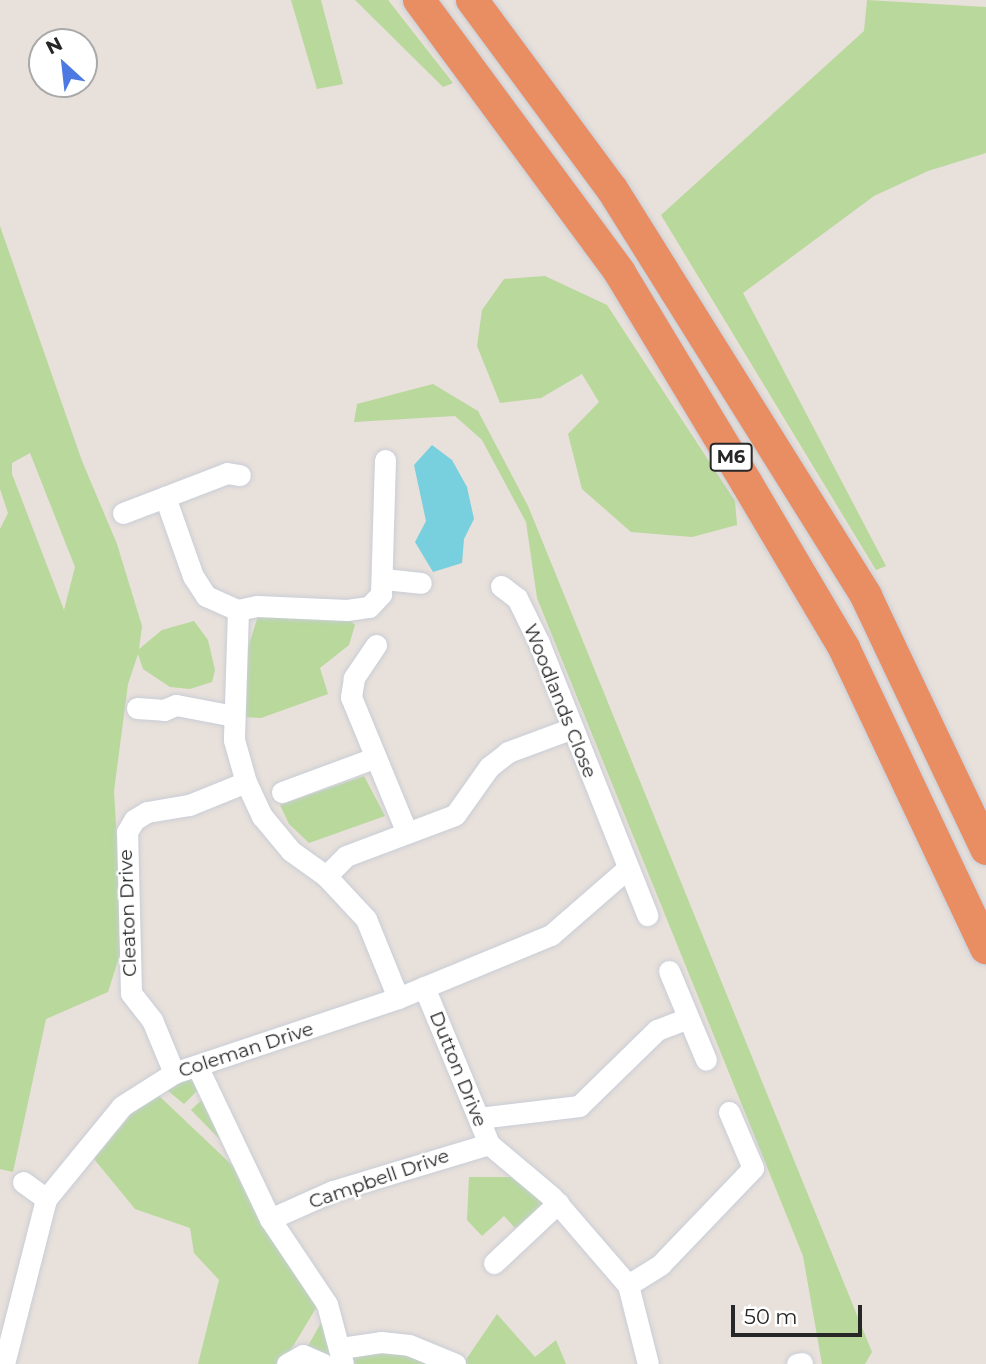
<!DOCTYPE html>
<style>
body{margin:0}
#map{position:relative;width:986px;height:1364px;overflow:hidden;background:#e8e0da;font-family:Montserrat,sans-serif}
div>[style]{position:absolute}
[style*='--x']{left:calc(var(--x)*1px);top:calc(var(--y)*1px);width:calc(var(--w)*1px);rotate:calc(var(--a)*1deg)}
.green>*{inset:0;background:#b8d89c}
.water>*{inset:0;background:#78cfde}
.roads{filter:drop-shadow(0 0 2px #c8cdd7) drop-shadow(0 0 2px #c8cdd7)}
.minor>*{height:21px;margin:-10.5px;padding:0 10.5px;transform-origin:10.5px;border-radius:10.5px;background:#fff}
.highway>*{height:32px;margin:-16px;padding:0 16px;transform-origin:16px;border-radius:16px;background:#e98d63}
span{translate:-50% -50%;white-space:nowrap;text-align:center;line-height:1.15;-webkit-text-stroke:5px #fff;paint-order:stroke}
.shield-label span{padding:2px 5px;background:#fff;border:2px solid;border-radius:5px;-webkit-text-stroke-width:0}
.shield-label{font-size:18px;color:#272727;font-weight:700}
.street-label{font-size:19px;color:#272727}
.north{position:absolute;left:28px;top:28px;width:70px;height:70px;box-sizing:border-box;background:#fff;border:2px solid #a9a9a9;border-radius:50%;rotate:333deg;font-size:19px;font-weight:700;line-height:28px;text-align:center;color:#272727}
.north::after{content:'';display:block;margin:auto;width:24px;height:32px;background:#4c7ae2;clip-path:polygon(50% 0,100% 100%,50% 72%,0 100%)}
.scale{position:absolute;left:731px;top:1305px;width:131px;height:32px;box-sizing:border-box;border:4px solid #272727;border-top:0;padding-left:9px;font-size:21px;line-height:24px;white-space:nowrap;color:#272727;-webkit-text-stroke:5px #fff;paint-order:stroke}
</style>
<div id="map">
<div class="green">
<i style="clip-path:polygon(291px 0,321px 0,343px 84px,317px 89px)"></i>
<i style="clip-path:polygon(355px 0,388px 0,453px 83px,443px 87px)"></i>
<i style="clip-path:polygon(867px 0,986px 7px,986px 153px,928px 171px,874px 196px,743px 293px,886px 566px,876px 570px,661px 215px,864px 31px)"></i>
<i style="clip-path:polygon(evenodd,0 226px,82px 461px,117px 544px,142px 626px,139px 649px,162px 630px,194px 621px,208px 640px,215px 670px,212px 682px,190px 689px,170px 687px,143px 669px,138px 654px,128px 684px,114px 791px,123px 945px,108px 992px,46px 1019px,13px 1172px,0 1169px,0 529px,8px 513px,0 489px,0 226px,30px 453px,75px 567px,64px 610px,12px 474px,12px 463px,30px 453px)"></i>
<i style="clip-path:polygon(545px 276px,607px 305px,735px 501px,737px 525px,692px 537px,631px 532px,582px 489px,568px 434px,599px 402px,582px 374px,541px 398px,500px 403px,477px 346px,482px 310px,504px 279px)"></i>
<i style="clip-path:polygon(433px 384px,478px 411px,528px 506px,872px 1352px,865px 1364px,822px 1364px,803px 1256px,537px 598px,526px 522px,482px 440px,455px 416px,354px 422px,357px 404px)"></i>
<i style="clip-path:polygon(338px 608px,355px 625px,349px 645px,320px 668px,328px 694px,261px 718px,244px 717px,244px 660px,258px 616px)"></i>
<i style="clip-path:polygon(364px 776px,385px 816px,309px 843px,289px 824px,280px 805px)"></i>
<i style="clip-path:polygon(195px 1075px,200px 1088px,184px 1104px,162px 1086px)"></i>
<i style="clip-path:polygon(157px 1094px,233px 1166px,319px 1303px,289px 1353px,277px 1364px,198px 1364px,219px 1280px,194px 1253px,190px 1228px,135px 1209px,94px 1159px,137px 1107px)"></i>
<i style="clip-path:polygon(206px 1096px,237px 1157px,191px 1110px)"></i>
<i style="clip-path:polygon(469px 1177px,521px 1177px,545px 1203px,515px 1228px,504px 1216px,482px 1236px,467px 1220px)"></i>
<i style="clip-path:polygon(497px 1314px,535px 1357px,556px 1340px,566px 1364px,463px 1364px)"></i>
<i style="clip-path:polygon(325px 1316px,338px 1364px,305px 1351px)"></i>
<i style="clip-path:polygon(376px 1349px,395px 1352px,435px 1364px,351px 1364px,348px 1355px)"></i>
</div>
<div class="water">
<i style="clip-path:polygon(432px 445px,452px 460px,467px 487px,474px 519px,464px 539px,462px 563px,433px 572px,415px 542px,426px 521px,414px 465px)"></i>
</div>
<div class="roads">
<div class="minor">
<i style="--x:165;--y:497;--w:84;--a:70.5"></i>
<i style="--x:193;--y:576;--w:24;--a:57"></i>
<i style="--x:206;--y:596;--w:35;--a:24"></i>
<i style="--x:238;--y:610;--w:19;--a:-12"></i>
<i style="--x:257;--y:606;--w:90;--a:2.5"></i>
<i style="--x:347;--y:610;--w:22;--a:-8"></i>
<i style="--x:369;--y:607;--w:18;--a:-47"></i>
<i style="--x:381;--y:594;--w:134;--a:-88.3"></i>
<i style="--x:123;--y:513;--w:111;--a:-21"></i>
<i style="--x:227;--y:473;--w:13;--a:9"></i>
<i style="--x:384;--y:579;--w:37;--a:6"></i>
<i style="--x:501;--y:586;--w:20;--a:37"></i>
<i style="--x:517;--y:598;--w:50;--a:63.9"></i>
<i style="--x:539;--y:643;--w:293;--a:68.3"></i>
<i style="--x:238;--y:610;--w:130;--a:91.8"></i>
<i style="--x:234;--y:740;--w:44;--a:74.1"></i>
<i style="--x:246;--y:782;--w:38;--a:65"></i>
<i style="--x:262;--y:816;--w:45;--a:50.4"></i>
<i style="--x:291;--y:851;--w:43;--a:35.5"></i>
<i style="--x:326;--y:876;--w:59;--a:47.1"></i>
<i style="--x:366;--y:919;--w:85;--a:67.9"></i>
<i style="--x:376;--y:645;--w:40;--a:124"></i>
<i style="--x:354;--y:678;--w:19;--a:99"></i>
<i style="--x:351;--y:697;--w:147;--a:67.6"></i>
<i style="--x:137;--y:708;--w:27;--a:4"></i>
<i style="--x:164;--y:710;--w:13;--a:-23"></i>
<i style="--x:176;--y:705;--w:59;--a:10.7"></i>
<i style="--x:282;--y:792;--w:98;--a:-20.3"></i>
<i style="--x:326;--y:876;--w:28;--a:-45"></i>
<i style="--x:346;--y:856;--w:116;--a:-20.6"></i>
<i style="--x:455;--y:815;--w:59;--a:-54.7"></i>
<i style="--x:489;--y:767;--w:24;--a:-38"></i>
<i style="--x:508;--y:752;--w:69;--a:-20.3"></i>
<i style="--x:669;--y:971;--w:96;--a:67.4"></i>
<i style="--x:424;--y:987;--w:170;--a:67.5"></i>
<i style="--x:489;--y:1144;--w:82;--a:40.1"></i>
<i style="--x:552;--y:1197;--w:116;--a:49.2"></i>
<i style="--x:628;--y:1285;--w:81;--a:75.8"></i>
<i style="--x:198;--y:1068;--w:167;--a:64.5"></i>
<i style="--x:270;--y:1219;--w:102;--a:56.2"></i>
<i style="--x:327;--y:1304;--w:62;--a:75.1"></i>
<i style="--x:174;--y:1073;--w:57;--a:-112.5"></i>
<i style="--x:152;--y:1020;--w:34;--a:-128"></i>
<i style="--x:131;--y:993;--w:161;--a:-91.4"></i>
<i style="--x:127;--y:832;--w:14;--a:-60"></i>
<i style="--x:134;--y:820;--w:15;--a:-32"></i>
<i style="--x:147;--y:812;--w:43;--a:-9.5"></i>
<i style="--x:189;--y:805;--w:61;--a:-22"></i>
<i style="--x:479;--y:1118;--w:101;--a:-6.8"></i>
<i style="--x:579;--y:1106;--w:109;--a:-44.3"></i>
<i style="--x:657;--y:1030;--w:33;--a:-21"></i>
<i style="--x:23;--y:1182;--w:29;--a:36"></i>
<i style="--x:270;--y:1219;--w:69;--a:-24"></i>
<i style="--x:333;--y:1191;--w:163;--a:-16.8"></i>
<i style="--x:494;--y:1263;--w:88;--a:-43.2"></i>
<i style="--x:628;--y:1285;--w:39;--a:-32"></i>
<i style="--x:661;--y:1264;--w:133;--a:-46.2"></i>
<i style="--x:753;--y:1168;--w:61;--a:-113.2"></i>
<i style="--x:341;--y:1348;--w:40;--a:-8.5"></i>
<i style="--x:381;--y:1342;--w:28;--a:6"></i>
<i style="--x:409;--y:1345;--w:50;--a:22.4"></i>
<i style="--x:4;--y:1364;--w:170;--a:-75.7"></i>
<i style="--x:46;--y:1199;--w:120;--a:-50.7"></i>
<i style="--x:122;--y:1106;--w:62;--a:-32.4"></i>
<i style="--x:174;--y:1073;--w:236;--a:-18.5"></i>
<i style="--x:398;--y:998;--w:165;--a:-22.4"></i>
<i style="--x:551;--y:935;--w:102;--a:-41"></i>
<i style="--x:287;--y:1364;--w:18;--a:-29"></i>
<i style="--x:303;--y:1355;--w:22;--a:24"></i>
<i style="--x:797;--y:1364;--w:5;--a:-11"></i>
</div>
<div class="highway">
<i style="--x:419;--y:0;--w:339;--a:53.6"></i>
<i style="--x:620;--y:273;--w:244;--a:58.9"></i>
<i style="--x:746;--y:482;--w:193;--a:59.4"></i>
<i style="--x:844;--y:648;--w:332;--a:64.7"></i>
<i style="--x:472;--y:0;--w:235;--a:53.5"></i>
<i style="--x:612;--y:189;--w:480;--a:58"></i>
<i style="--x:866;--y:596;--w:280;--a:64.6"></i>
</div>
</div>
<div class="shield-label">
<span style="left:731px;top:457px">M6</span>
</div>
<div class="street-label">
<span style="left:560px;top:701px;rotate:68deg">Woodlands Close</span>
<span style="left:128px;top:913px;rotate:-92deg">Cleaton Drive</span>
<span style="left:246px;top:1050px;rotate:-18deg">Coleman Drive</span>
<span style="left:458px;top:1069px;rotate:68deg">Dutton Drive</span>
<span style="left:379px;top:1179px;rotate:-19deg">Campbell Drive</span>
</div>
<div class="north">N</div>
<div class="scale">50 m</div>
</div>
